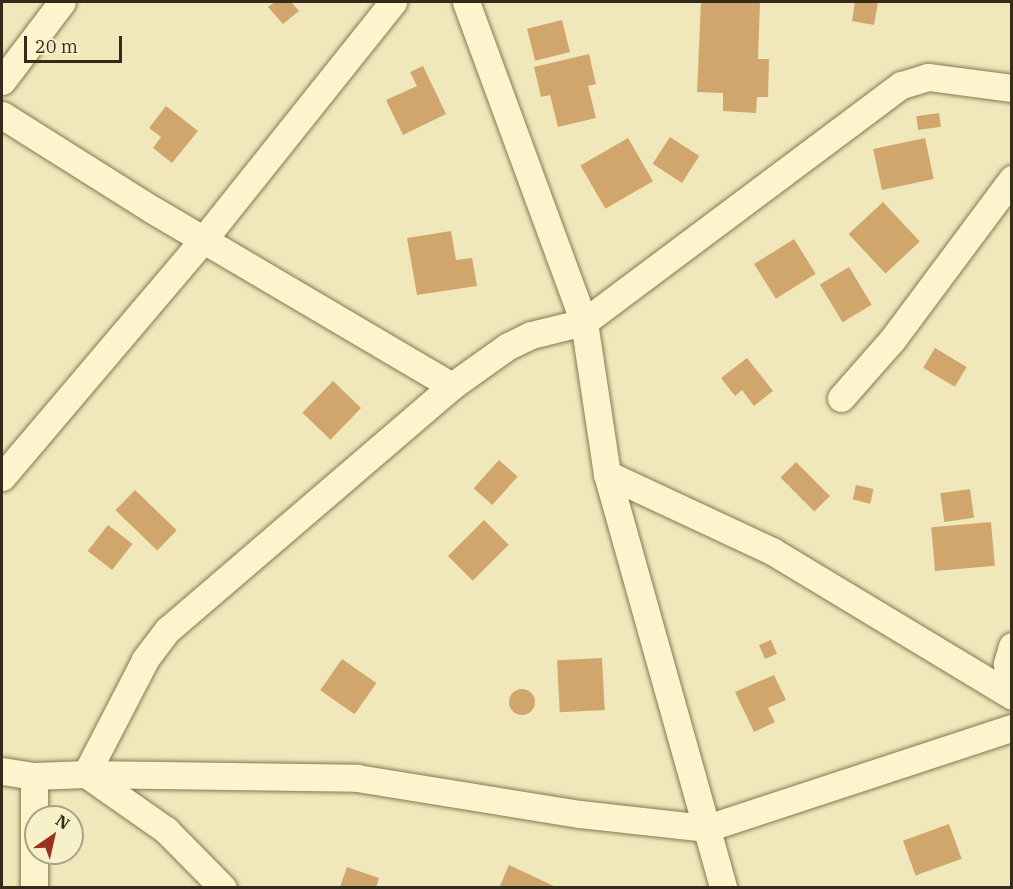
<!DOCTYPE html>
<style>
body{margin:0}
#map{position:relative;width:1013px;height:889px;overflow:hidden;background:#f0e8ba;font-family:"IBM Plex Serif",serif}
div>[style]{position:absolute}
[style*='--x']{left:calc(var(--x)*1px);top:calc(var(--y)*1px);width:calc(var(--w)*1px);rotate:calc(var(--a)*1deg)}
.building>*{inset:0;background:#d1a66d;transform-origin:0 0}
.round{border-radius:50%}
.roads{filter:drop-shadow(0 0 2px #877753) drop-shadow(0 0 2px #877753)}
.street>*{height:27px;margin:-13.5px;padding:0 13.5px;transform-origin:13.5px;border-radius:13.5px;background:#fbf4cd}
span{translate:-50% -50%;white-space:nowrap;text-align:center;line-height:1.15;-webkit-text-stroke:6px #f7f1ca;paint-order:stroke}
.frame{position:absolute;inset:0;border:3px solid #352b1a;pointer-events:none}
.north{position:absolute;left:24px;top:805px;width:60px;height:60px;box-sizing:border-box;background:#f7f1ca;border:2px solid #a9a284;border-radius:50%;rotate:34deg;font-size:16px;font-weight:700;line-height:24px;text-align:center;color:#352b1a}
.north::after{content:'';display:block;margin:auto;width:21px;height:27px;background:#993220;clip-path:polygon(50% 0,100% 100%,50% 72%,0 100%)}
.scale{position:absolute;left:24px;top:36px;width:98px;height:27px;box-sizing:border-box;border:3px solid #352b1a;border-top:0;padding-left:8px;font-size:18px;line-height:21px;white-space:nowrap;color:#352b1a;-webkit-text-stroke:4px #f7f1ca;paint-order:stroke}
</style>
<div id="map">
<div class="building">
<i style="clip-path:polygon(275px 2px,291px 2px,299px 11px,283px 24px,268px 7px)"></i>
<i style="clip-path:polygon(701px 2px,760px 2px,758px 59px,769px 59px,768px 97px,757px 97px,756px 113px,723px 111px,723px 93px,697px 92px)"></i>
<i style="clip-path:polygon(855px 2px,878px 2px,874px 25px,852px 21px)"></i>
<i style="left:562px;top:20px;width:33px;height:36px;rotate:76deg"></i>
<i style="clip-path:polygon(589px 54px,596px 84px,588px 86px,596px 118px,558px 127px,550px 95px,541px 97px,534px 67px)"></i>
<i style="clip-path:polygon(423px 66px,446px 114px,403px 135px,386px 100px,417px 86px,410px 72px)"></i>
<i style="clip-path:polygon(166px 106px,198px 131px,172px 163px,153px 148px,161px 137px,149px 128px)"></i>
<i style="left:939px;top:113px;width:14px;height:23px;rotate:82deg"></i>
<i style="left:670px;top:137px;width:35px;height:32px;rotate:33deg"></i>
<i style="left:628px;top:138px;width:50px;height:55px;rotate:60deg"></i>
<i style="left:925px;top:138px;width:42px;height:53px;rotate:78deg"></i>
<i style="left:883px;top:202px;width:54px;height:47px;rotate:47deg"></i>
<i style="clip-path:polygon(451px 231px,456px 260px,472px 258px,477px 286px,417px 295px,407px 238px)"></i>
<i style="left:794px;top:239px;width:41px;height:47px;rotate:58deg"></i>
<i style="left:849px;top:267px;width:44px;height:34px;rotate:59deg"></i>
<i style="left:935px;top:348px;width:37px;height:23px;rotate:31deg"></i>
<i style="clip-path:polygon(747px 358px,773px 391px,754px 406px,742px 390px,735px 396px,721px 378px)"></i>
<i style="left:333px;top:381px;width:39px;height:44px;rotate:44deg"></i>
<i style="left:499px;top:460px;width:25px;height:38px;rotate:42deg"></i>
<i style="left:796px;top:462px;width:48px;height:22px;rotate:45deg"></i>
<i style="left:856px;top:485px;width:18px;height:15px;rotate:13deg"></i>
<i style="left:970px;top:489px;width:29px;height:30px;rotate:82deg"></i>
<i style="left:135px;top:490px;width:58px;height:28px;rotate:44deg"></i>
<i style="left:484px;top:520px;width:35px;height:51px;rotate:45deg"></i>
<i style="left:991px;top:522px;width:44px;height:60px;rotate:85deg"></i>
<i style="left:108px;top:525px;width:31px;height:33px;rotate:38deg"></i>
<i style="left:771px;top:640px;width:15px;height:13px;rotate:67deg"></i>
<i style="left:602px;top:658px;width:52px;height:45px;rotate:87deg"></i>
<i style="left:342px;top:659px;width:42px;height:38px;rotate:35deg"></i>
<i style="clip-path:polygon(774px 675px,786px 700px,768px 708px,775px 722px,754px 732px,735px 692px)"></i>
<i class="round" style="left:509px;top:689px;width:26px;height:26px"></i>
<i style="left:949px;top:824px;width:37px;height:49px;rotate:70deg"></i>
<i style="clip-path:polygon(509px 865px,558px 888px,499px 888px)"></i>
<i style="clip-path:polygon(347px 867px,379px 878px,376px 888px,340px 887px)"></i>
</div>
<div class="roads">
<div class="street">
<i style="--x:466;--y:2;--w:341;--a:69.8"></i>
<i style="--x:584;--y:322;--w:154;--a:81.4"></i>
<i style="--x:607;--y:474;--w:430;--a:74.3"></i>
<i style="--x:2;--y:81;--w:99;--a:-52.8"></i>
<i style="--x:1012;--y:88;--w:85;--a:-172.5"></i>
<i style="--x:928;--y:77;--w:28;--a:163"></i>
<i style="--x:901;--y:85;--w:396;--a:143.2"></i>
<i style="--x:584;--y:322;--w:55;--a:166.2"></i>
<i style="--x:531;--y:335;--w:25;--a:154"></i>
<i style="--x:508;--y:346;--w:69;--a:144.5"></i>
<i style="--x:452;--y:386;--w:374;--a:139.4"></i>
<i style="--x:168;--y:629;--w:39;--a:127"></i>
<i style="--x:145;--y:660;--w:128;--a:117.4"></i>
<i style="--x:86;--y:774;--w:271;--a:0.8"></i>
<i style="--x:357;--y:778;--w:226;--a:9.2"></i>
<i style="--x:580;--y:814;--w:128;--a:6.3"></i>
<i style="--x:707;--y:828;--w:321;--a:-18.2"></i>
<i style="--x:2;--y:115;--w:178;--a:32.2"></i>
<i style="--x:153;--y:210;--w:347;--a:30.5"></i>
<i style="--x:841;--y:398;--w:77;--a:-48.7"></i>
<i style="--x:892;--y:340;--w:201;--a:-53.3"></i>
<i style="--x:607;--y:474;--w:182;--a:25"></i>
<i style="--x:772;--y:551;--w:280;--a:31.1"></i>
<i style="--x:2;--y:477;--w:311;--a:-49.7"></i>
<i style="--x:203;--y:240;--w:305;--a:-51.4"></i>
<i style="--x:1012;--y:646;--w:19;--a:106"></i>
<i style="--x:1007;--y:664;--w:8;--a:50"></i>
<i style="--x:2;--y:771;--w:32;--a:9"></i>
<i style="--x:34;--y:776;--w:52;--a:-2.2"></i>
<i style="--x:86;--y:774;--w:98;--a:35"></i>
<i style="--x:166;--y:830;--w:81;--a:45.5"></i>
<i style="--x:34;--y:776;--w:112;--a:90"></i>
</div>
</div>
<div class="frame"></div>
<div class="north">N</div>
<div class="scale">20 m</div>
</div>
